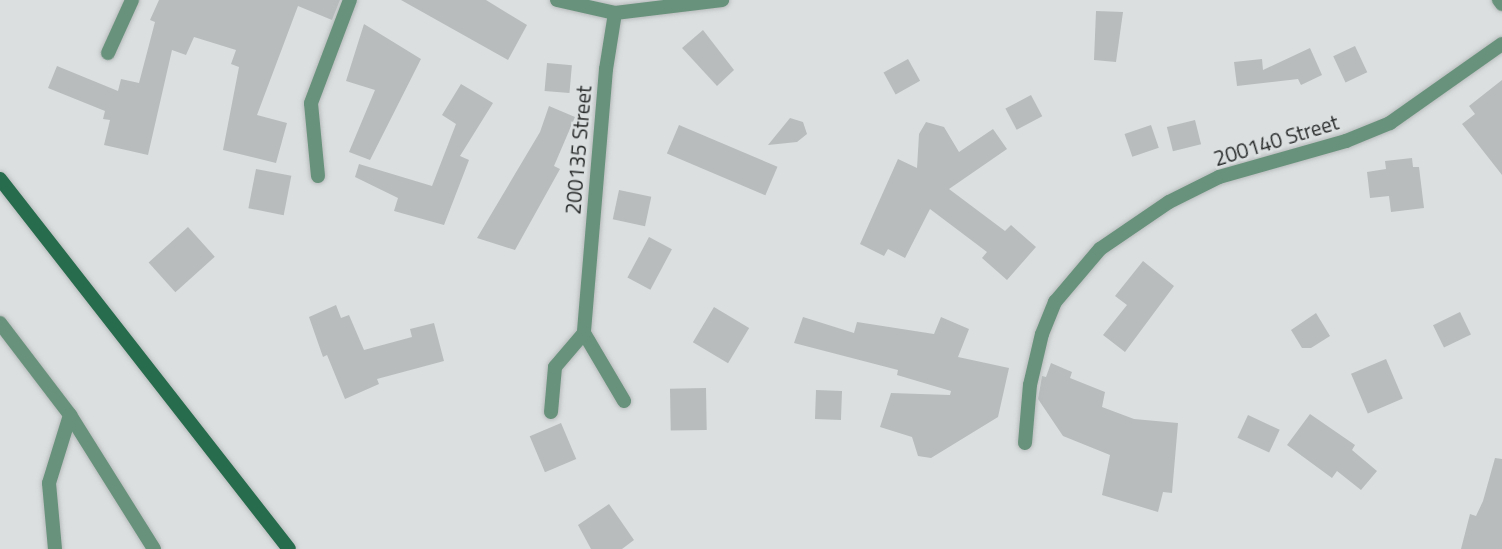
<!DOCTYPE html>
<style>
body{margin:0}
#map{position:relative;width:1502px;height:549px;overflow:hidden;background:#dbdfdf;font-family:"Titillium Web",sans-serif}
div>[style]{position:absolute}
[style*='--x']{left:calc(var(--x)*1px);top:calc(var(--y)*1px);width:calc(var(--w)*1px);rotate:calc(var(--a)*1deg)}
.building>*{inset:0;background:#b8bcbd;transform-origin:0 0}
.roads{filter:drop-shadow(0 0 2px #b8bbbb) drop-shadow(0 0 2px #b8bbbb)}
.street>*{height:14px;margin:-7px;padding:0 7px;transform-origin:7px;border-radius:7px;background:#68927c}
.secondary>*{height:14px;margin:-7px;padding:0 7px;transform-origin:7px;border-radius:7px;background:#276c4d}
span{translate:-50% -50%;white-space:nowrap;text-align:center;line-height:1.15;-webkit-text-stroke:5px #dbdfdf;paint-order:stroke}
.street-label{font-size:21px;color:#2a2c2c}
</style>
<div id="map">
<div class="building">
<i style="clip-path:polygon(159px 0,340px 0,332px 20px,298px 6px,257px 115px,287px 123px,276px 163px,223px 150px,239px 67px,231px 64px,236px 50px,194px 37px,186px 55px,172px 50px,148px 155px,104px 145px,110px 120px,103px 119px,105px 111px,48px 88px,57px 66px,118px 91px,121px 79px,139px 83px,155px 22px,150px 20px)"></i>
<i style="clip-path:polygon(401px 0,486px 0,527px 25px,508px 60px)"></i>
<i style="clip-path:polygon(1096px 11px,1123px 12px,1116px 62px,1094px 60px)"></i>
<i style="clip-path:polygon(364px 24px,421px 59px,370px 160px,349px 152px,375px 90px,346px 81px)"></i>
<i style="clip-path:polygon(703px 30px,734px 70px,717px 86px,682px 48px)"></i>
<i style="left:1355px;top:46px;width:29px;height:24px;rotate:65deg"></i>
<i style="clip-path:polygon(1310px 48px,1322px 75px,1301px 85px,1298px 79px,1237px 86px,1234px 62px,1262px 59px,1263px 70px)"></i>
<i style="left:908px;top:59px;width:25px;height:28px;rotate:61deg"></i>
<i style="left:547px;top:63px;width:25px;height:28px;rotate:5deg"></i>
<i style="clip-path:polygon(1502px 80px,1502px 175px,1462px 124px,1475px 114px,1469px 106px)"></i>
<i style="clip-path:polygon(461px 84px,493px 103px,460px 156px,469px 160px,444px 225px,394px 211px,398px 198px,355px 177px,359px 164px,432px 186px,456px 124px,442px 115px)"></i>
<i style="left:1031px;top:95px;width:24px;height:29px;rotate:62deg"></i>
<i style="clip-path:polygon(549px 106px,575px 117px,554px 166px,560px 169px,515px 250px,477px 238px,540px 132px)"></i>
<i style="clip-path:polygon(790px 118px,803px 122px,807px 134px,797px 142px,768px 145px)"></i>
<i style="left:1195px;top:120px;width:25px;height:29px;rotate:76deg"></i>
<i style="clip-path:polygon(926px 122px,944px 127px,959px 152px,993px 129px,1007px 149px,949px 189px,1005px 231px,1011px 225px,1036px 247px,1007px 280px,982px 258px,987px 252px,930px 209px,905px 258px,888px 249px,884px 256px,860px 244px,898px 159px,917px 168px,919px 134px)"></i>
<i style="left:679px;top:125px;width:107px;height:31px;rotate:23deg"></i>
<i style="left:1151px;top:125px;width:24px;height:28px;rotate:71deg"></i>
<i style="clip-path:polygon(1412px 158px,1413px 167px,1419px 167px,1424px 208px,1391px 212px,1389px 196px,1370px 198px,1367px 172px,1386px 169px,1385px 161px)"></i>
<i style="left:256px;top:169px;width:36px;height:40px;rotate:11deg"></i>
<i style="left:619px;top:190px;width:33px;height:30px;rotate:12deg"></i>
<i style="left:188px;top:227px;width:40px;height:53px;rotate:48deg"></i>
<i style="left:649px;top:237px;width:26px;height:46px;rotate:28deg"></i>
<i style="clip-path:polygon(1143px 261px,1174px 286px,1125px 352px,1103px 335px,1127px 305px,1115px 296px)"></i>
<i style="clip-path:polygon(336px 305px,341px 318px,349px 315px,364px 350px,412px 337px,410px 329px,434px 323px,444px 361px,377px 379px,379px 384px,345px 399px,327px 355px,323px 357px,309px 317px)"></i>
<i style="left:714px;top:307px;width:41px;height:41px;rotate:31deg"></i>
<i style="left:1460px;top:312px;width:25px;height:30px;rotate:64deg"></i>
<i style="clip-path:polygon(1316px 313px,1330px 336px,1311px 348px,1302px 348px,1291px 330px)"></i>
<i style="clip-path:polygon(803px 317px,854px 333px,857px 322px,934px 334px,941px 317px,969px 329px,958px 357px,1009px 368px,998px 417px,931px 458px,918px 456px,912px 437px,880px 427px,891px 393px,950px 395px,951px 391px,897px 375px,898px 370px,794px 343px)"></i>
<i style="left:1386px;top:359px;width:43px;height:38px;rotate:67deg"></i>
<i style="clip-path:polygon(1051px 363px,1072px 372px,1070px 378px,1105px 392px,1102px 407px,1134px 419px,1178px 423px,1172px 493px,1163px 492px,1158px 512px,1102px 495px,1110px 455px,1063px 436px,1038px 399px,1042px 376px,1046px 377px)"></i>
<i style="left:706px;top:388px;width:42px;height:36px;rotate:89deg"></i>
<i style="left:816px;top:390px;width:26px;height:29px;rotate:2deg"></i>
<i style="clip-path:polygon(1310px 414px,1355px 445px,1352px 450px,1377px 471px,1361px 490px,1337px 471px,1332px 478px,1287px 445px)"></i>
<i style="left:1248px;top:415px;width:35px;height:25px;rotate:25deg"></i>
<i style="left:561px;top:423px;width:39px;height:34px;rotate:67deg"></i>
<i style="clip-path:polygon(1495px 458px,1502px 459px,1502px 549px,1461px 549px,1470px 514px,1476px 516px,1483px 501px)"></i>
<i style="clip-path:polygon(609px 504px,634px 540px,622px 549px,591px 549px,578px 525px)"></i>
</div>
<div class="roads">
<div class="street">
<i style="--x:557;--y:0;--w:59;--a:12.6"></i>
<i style="--x:615;--y:13;--w:108;--a:-6.9"></i>
<i style="--x:1499;--y:0;--w:5;--a:53"></i>
<i style="--x:615;--y:13;--w:57;--a:99.1"></i>
<i style="--x:606;--y:69;--w:265;--a:94.8"></i>
<i style="--x:584;--y:333;--w:79;--a:59.5"></i>
<i style="--x:108;--y:53;--w:58;--a:-65.6"></i>
<i style="--x:318;--y:176;--w:73;--a:-95.5"></i>
<i style="--x:311;--y:103;--w:110;--a:-69.3"></i>
<i style="--x:0;--y:323;--w:116;--a:52.7"></i>
<i style="--x:70;--y:415;--w:158;--a:57.9"></i>
<i style="--x:551;--y:412;--w:45;--a:-84.9"></i>
<i style="--x:555;--y:367;--w:45;--a:-49.5"></i>
<i style="--x:1025;--y:443;--w:58;--a:-85.1"></i>
<i style="--x:1030;--y:385;--w:52;--a:-76.8"></i>
<i style="--x:1042;--y:334;--w:35;--a:-68"></i>
<i style="--x:1055;--y:302;--w:70;--a:-49.7"></i>
<i style="--x:1100;--y:249;--w:83;--a:-34.3"></i>
<i style="--x:1169;--y:202;--w:56;--a:-26.6"></i>
<i style="--x:1219;--y:177;--w:132;--a:-15.8"></i>
<i style="--x:1346;--y:141;--w:48;--a:-22.2"></i>
<i style="--x:1390;--y:123;--w:137;--a:-35.2"></i>
<i style="--x:55;--y:549;--w:66;--a:-95.2"></i>
<i style="--x:49;--y:483;--w:71;--a:-72.8"></i>
</div>
<div class="secondary">
<i style="--x:0;--y:179;--w:469;--a:52"></i>
</div>
</div>
<div class="street-label">
<span style="left:1276px;top:140px;rotate:-17deg">200140 Street</span>
<span style="left:578px;top:150px;rotate:-85deg">200135 Street</span>
</div>
</div>
